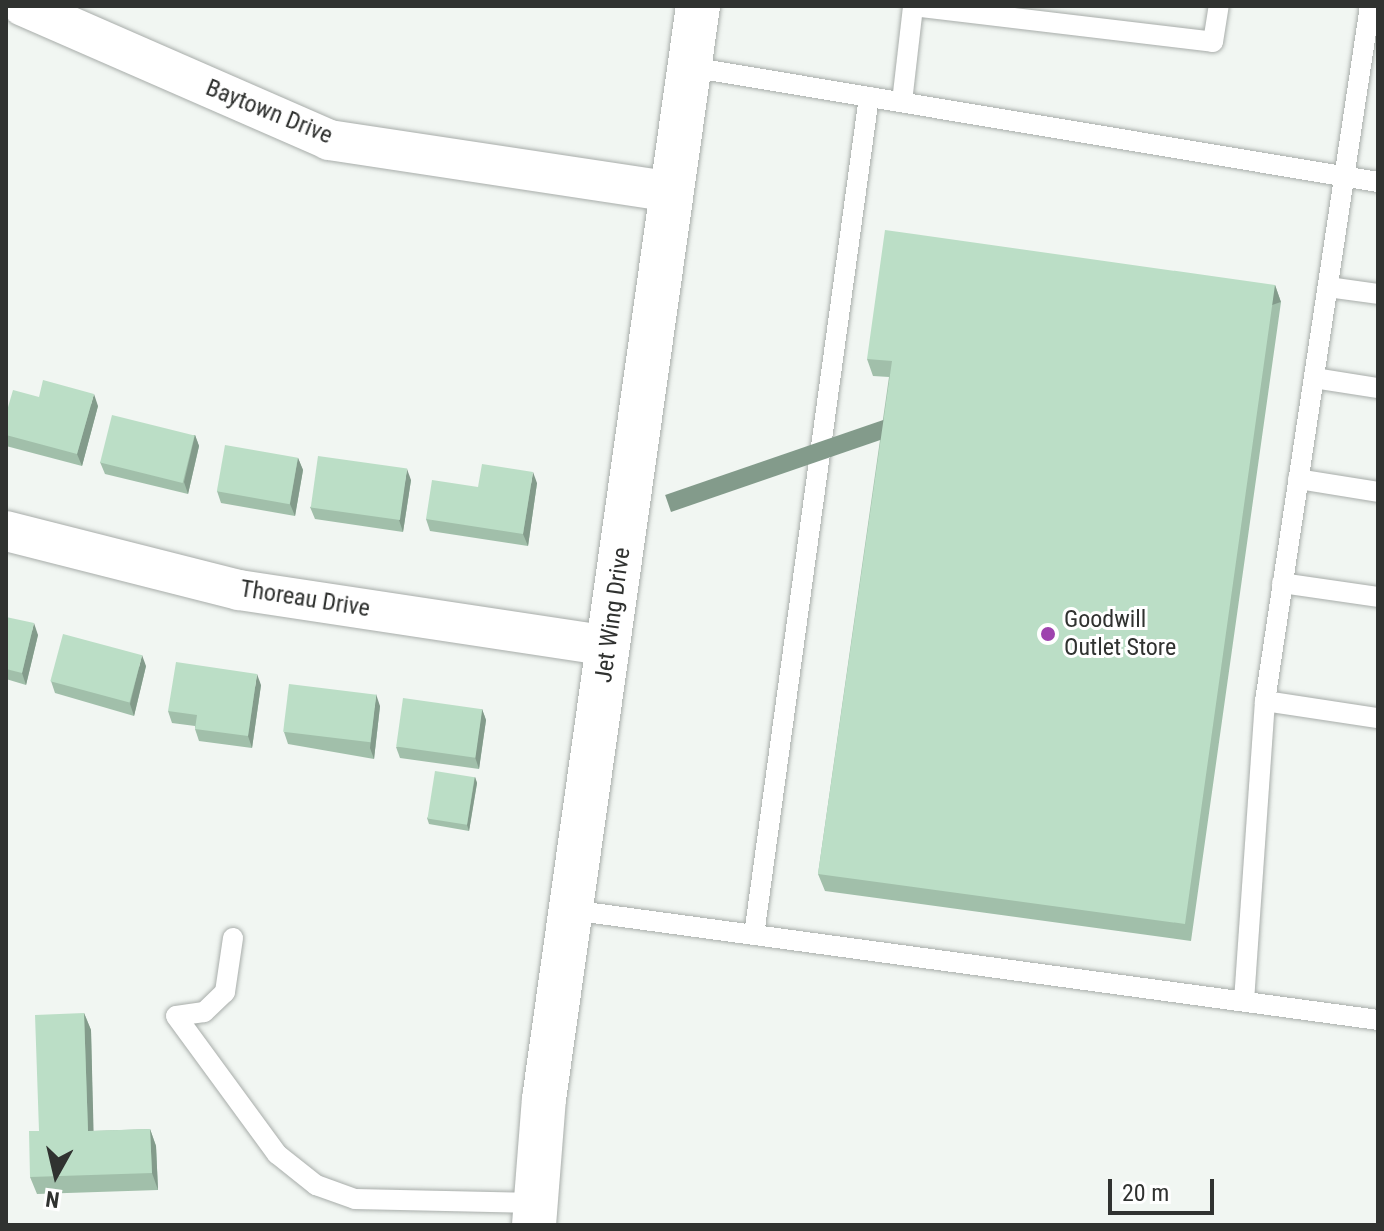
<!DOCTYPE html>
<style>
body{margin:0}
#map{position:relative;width:1384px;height:1231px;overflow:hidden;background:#f1f6f2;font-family:"Roboto Condensed",sans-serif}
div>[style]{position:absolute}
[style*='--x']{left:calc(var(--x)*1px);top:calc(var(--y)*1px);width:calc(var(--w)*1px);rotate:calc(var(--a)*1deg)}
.roads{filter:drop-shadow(0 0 2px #a8adaa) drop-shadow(0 0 2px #a8adaa)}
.service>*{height:20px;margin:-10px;padding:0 10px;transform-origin:10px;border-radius:10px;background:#fff}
.minor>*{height:40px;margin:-20px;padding:0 20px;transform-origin:20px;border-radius:20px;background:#fff}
.secondary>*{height:44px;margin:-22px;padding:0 22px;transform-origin:22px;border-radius:22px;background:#fff}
.wall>*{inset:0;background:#a1bfaa}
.shaded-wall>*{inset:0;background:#839b8b;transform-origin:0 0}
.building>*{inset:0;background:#bbdec6;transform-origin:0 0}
.dots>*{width:22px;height:22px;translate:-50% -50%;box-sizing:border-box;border:4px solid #fff;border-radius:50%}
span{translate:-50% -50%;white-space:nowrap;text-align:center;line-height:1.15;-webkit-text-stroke:6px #fff;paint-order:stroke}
.street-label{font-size:24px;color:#303230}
.poi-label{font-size:24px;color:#303230}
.left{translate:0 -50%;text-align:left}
.frame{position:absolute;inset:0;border:8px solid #303230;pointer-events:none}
.north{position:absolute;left:16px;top:1135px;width:80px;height:80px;-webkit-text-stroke:6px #fff;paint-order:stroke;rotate:188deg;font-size:22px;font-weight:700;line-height:32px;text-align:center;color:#303230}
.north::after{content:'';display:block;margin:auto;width:28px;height:36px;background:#303230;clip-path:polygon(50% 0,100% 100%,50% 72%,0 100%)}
.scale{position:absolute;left:1108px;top:1179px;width:106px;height:36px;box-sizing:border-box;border:4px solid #303230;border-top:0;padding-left:10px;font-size:24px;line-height:28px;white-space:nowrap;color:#303230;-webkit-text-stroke:6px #fff;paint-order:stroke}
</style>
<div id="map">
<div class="roads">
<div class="service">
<i style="--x:913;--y:6;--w:302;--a:6.8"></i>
<i style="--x:1213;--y:42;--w:36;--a:-81"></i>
<i style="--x:690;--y:67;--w:698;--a:9.49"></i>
<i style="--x:902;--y:102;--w:96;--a:-83.4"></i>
<i style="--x:1328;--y:287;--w:50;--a:8"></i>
<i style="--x:1314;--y:378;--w:65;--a:8.9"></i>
<i style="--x:1298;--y:479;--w:81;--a:9.2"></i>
<i style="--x:1282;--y:583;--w:97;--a:8.3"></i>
<i style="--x:1265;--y:701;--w:114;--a:8.6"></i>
<i style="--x:571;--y:910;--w:814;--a:7.76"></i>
<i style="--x:754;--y:935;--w:846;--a:-82.19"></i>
<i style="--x:233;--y:938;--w:55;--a:98.4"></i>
<i style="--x:225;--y:992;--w:29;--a:136"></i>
<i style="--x:204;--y:1012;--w:28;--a:172"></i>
<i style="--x:176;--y:1016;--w:171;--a:53.8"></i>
<i style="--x:277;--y:1154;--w:50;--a:38.5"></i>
<i style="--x:316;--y:1185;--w:41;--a:19.7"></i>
<i style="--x:355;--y:1199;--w:181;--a:1.3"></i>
<i style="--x:1244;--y:1001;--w:301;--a:-86"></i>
<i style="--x:1265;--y:701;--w:703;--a:-81.41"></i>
</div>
<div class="minor">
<i style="--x:23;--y:6;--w:334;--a:23.6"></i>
<i style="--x:329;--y:140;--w:347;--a:8.6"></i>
<i style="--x:6;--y:531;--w:240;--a:14.2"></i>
<i style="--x:239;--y:590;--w:373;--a:8.6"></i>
</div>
<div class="secondary">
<i style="--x:534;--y:1225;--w:126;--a:-85.5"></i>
<i style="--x:544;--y:1099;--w:1104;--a:-81.98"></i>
</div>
</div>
<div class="wall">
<i style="clip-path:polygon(1275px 285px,1281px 302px,1191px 941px,825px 891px,818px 874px,889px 377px,873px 376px,867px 359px)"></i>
<i style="clip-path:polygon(39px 397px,98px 406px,82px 466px,6px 446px,6px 414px)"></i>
<i style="clip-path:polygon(195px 435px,199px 446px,188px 494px,105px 474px,100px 462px)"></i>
<i style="clip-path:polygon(298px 458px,303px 470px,295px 516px,221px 503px,217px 491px)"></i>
<i style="clip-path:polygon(411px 480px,403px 532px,315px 519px,310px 507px)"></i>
<i style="clip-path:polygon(537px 483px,528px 546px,430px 531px,426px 519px,478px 487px)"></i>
<i style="clip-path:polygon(6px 617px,38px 635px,26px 685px,6px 679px)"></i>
<i style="clip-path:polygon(146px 666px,134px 716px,55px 693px,51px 681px)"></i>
<i style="clip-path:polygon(261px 685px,252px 748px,199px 741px,195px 729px,195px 726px,172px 723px,168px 711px)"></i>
<i style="clip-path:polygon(380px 706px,374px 759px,288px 744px,284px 732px)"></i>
<i style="clip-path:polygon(482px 709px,486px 720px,479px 769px,400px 758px,396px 747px)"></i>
<i style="clip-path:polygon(475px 777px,477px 783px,469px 831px,429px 824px,427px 818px)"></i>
<i style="clip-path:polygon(84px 1013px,91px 1030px,93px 1131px,150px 1129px,156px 1146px,158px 1190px,37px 1194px,30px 1177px)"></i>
</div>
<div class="shaded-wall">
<i style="left:1275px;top:285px;width:18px;height:645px;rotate:71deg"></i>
<i style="clip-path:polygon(94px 394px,98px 406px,82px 466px,77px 454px)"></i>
<i style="clip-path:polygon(195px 435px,199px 446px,188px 494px,184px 482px)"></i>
<i style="clip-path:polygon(298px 458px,303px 470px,295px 516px,290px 504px)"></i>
<i style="clip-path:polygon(407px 469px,411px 480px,403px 532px,399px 520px)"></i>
<i style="clip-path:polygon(533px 472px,537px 483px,528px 546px,523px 534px)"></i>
<i style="clip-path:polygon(34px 623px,38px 635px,26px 685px,22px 673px)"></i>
<i style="clip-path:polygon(142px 655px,146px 666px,134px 716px,130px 704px)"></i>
<i style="clip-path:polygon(257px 674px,261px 685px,252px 748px,248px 736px)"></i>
<i style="clip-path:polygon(376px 694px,380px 706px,374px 759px,370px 748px)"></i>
<i style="clip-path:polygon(482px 709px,486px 720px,479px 769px,475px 757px)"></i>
<i style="clip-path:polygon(475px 777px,477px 783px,469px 831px,467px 825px)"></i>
<i style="clip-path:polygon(84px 1013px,91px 1030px,94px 1148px,88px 1131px)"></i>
<i style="clip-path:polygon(150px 1129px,156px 1146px,158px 1190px,152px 1173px)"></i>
</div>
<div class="building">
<i style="clip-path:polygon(885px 230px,1275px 285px,1185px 924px,818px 874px,892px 361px,867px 359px)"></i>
<i style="clip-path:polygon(43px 380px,94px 394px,77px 454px,6px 435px,6px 414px,13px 390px,39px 397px)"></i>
<i style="left:112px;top:415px;width:85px;height:49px;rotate:14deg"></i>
<i style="left:225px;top:445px;width:74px;height:47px;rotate:10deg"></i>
<i style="left:318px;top:456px;width:90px;height:52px;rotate:8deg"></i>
<i style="clip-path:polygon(482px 464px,533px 472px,523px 534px,426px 519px,432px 480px,478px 487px)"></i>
<i style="clip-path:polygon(6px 617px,34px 623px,22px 673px,6px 669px)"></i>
<i style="left:63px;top:634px;width:82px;height:49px;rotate:15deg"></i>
<i style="clip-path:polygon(176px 662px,257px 674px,248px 736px,195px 729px,197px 715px,168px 711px)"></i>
<i style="left:289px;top:684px;width:88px;height:48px;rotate:7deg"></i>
<i style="left:403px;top:698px;width:80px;height:49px;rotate:8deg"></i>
<i style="left:435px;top:771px;width:40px;height:48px;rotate:9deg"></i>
<i style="clip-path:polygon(84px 1013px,88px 1131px,150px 1129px,152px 1173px,30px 1177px,29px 1131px,39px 1131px,35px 1015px)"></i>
</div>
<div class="dots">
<i style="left:1048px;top:634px;background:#9e43ae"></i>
</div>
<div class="street-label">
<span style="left:269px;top:112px;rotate:22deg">Baytown Drive</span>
<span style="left:305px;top:599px;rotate:9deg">Thoreau Drive</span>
<span style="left:613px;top:615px;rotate:-82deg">Jet Wing Drive</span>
</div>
<div class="poi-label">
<span class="left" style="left:1064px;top:634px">Goodwill<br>Outlet Store</span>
</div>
<div class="frame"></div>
<div class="north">N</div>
<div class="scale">20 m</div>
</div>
